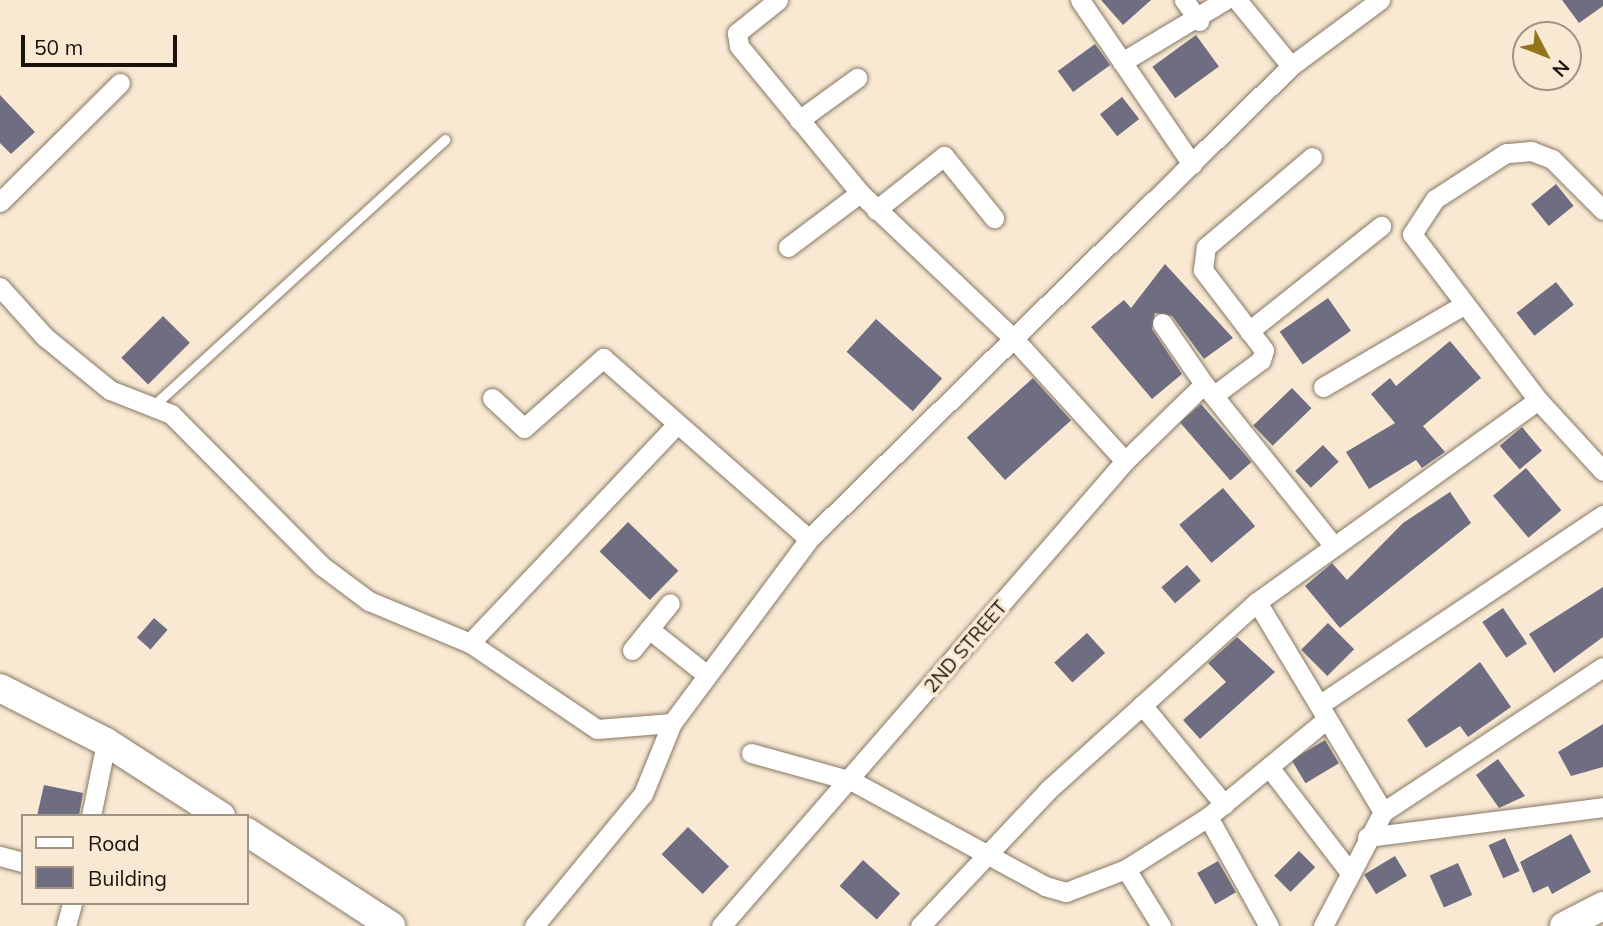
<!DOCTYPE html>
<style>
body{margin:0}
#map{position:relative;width:1603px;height:926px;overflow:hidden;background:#f9e9d3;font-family:Mulish,sans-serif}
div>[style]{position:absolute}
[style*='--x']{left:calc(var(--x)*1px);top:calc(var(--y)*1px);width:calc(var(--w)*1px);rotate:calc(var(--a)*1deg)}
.building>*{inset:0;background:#6e6d82;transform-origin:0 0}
.roads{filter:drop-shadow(0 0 2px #867865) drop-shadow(0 0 2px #867865)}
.lane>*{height:10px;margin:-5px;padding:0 5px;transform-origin:5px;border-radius:5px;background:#fff}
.street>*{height:19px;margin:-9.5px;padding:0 9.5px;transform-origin:9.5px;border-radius:9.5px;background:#fff}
.secondary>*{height:28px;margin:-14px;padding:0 14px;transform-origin:14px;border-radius:14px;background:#fff}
span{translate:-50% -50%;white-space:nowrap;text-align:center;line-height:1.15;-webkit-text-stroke:7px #f9e9d3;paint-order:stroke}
.street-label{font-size:19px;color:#18130b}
.legend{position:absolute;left:21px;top:814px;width:228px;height:91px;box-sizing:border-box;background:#f9e9d3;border:2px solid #9f9383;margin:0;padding:9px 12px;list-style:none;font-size:21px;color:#18130b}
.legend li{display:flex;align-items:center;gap:14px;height:35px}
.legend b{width:35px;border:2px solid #9f9383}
.north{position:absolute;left:1512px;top:21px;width:70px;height:70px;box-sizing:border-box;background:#f9e9d3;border:2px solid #9f9383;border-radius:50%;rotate:132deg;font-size:19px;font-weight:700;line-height:28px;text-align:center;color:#18130b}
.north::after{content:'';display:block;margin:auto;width:24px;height:32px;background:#93741b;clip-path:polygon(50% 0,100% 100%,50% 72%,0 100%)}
.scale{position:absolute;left:21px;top:35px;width:156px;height:32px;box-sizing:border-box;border:4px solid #18130b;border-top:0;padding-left:9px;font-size:21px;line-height:24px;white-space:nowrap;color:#18130b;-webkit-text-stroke:5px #f9e9d3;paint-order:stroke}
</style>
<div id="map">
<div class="building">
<i style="clip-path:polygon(1101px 0,1151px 0,1123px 25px)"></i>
<i style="clip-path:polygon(1562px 0,1603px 0,1603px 6px,1579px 23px)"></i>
<i style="left:1196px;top:35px;width:39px;height:54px;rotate:54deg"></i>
<i style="left:1095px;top:44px;width:26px;height:46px;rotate:54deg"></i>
<i style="clip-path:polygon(0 95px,35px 132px,11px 154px,0 143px)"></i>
<i style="left:1122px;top:97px;width:28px;height:28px;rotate:52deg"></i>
<i style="left:1556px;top:184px;width:28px;height:32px;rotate:51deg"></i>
<i style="clip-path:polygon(1165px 264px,1233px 338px,1204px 359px,1172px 316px,1155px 313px,1152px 329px,1182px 374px,1152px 399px,1091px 327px,1124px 300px,1131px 308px)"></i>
<i style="left:1556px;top:282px;width:29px;height:50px;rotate:52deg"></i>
<i style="left:1328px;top:298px;width:40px;height:59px;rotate:55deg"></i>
<i style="left:163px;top:316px;width:38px;height:59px;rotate:45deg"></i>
<i style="left:876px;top:319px;width:89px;height:44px;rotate:42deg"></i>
<i style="clip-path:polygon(1450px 341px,1481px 378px,1423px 426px,1445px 452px,1422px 468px,1416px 460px,1369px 489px,1346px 452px,1395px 423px,1371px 394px,1390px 378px,1396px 386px)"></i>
<i style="left:1033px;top:378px;width:57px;height:89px;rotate:48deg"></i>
<i style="left:1292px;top:388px;width:28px;height:54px;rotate:46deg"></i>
<i style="left:1201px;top:404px;width:77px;height:28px;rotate:49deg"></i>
<i style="left:1522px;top:427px;width:31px;height:29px;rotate:50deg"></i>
<i style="left:1323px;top:445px;width:23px;height:38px;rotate:47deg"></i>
<i style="left:1526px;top:468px;width:55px;height:43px;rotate:50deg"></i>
<i style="left:1223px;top:488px;width:50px;height:57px;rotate:50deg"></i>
<i style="clip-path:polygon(1450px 492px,1471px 523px,1340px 628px,1305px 586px,1332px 563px,1347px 580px,1403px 523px)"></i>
<i style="left:628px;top:522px;width:70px;height:41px;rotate:44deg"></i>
<i style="left:1187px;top:565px;width:21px;height:34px;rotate:49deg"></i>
<i style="clip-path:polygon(1603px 587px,1603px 637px,1554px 673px,1529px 634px)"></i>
<i style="left:1503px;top:608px;width:43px;height:25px;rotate:56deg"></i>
<i style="left:154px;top:618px;width:18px;height:26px;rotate:41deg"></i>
<i style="left:1328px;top:623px;width:37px;height:38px;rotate:45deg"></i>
<i style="left:1087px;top:633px;width:27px;height:44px;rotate:48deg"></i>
<i style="clip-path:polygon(1237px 637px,1275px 672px,1200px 739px,1183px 720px,1226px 682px,1208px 663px)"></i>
<i style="clip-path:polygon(1480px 662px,1511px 707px,1468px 737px,1460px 726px,1426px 748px,1407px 720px)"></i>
<i style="clip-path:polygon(1603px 724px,1603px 767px,1571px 776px,1558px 752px)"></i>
<i style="left:1325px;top:740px;width:27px;height:39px;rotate:59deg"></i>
<i style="clip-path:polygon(1498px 759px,1525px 796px,1499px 808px,1476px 775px)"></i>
<i style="clip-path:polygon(44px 785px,83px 793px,79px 816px,37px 816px)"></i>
<i style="left:688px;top:827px;width:57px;height:38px;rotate:44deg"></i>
<i style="clip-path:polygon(1571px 834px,1591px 872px,1552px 894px,1548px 886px,1533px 893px,1520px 862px)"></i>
<i style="left:1505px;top:838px;width:36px;height:18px;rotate:66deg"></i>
<i style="left:1299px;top:851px;width:23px;height:35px;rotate:45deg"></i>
<i style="left:1395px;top:856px;width:23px;height:36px;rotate:59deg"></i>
<i style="left:863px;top:860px;width:50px;height:35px;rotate:42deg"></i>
<i style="left:1218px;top:861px;width:36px;height:24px;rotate:60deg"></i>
<i style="left:1458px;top:863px;width:35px;height:31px;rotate:66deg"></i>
</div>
<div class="roads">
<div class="lane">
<i style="--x:153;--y:407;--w:396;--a:-42.4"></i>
</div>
<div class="street">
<i style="--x:778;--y:0;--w:53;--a:141.2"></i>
<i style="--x:737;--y:33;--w:13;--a:81"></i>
<i style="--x:739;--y:46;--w:190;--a:50.5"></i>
<i style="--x:860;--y:193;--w:212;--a:43.5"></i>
<i style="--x:1014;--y:339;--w:165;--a:47.7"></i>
<i style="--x:1080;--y:0;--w:199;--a:55.7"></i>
<i style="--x:1184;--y:0;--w:26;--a:54"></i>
<i style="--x:1237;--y:0;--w:85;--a:50.7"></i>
<i style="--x:1122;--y:62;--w:120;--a:-31"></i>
<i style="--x:799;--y:120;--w:72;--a:-35.9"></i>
<i style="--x:0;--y:202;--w:169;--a:-44.8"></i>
<i style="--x:876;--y:210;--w:87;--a:-38.5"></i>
<i style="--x:944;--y:156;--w:80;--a:51.1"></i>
<i style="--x:1603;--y:210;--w:72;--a:-135"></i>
<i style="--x:1552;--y:159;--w:22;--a:-159"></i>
<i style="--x:1531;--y:151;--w:25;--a:175"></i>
<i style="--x:1506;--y:153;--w:85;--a:147.1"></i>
<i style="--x:1435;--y:199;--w:42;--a:123.3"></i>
<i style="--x:1412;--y:234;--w:208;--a:52.8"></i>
<i style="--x:1538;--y:400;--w:96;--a:47.5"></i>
<i style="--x:788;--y:247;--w:90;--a:-36.9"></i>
<i style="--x:0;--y:287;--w:67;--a:48"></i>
<i style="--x:45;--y:337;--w:84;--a:39.2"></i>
<i style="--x:110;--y:390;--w:66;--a:21.5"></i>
<i style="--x:171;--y:414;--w:214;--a:45.2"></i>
<i style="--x:322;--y:566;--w:59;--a:36.7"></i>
<i style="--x:369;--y:601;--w:109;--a:22.6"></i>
<i style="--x:470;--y:643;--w:153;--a:34.1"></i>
<i style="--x:597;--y:729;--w:75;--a:-4.6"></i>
<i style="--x:1162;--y:323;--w:74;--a:55.5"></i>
<i style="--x:1249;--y:331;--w:169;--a:-38.5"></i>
<i style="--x:1323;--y:387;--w:164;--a:-30.3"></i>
<i style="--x:1217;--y:393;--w:55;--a:-36.9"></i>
<i style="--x:1261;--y:360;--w:10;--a:-73"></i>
<i style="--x:1264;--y:350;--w:101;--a:-127.3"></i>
<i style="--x:1203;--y:270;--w:23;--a:-83"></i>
<i style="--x:1206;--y:247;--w:139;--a:-40.3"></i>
<i style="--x:492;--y:398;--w:44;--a:43.2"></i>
<i style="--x:524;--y:428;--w:106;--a:-41.5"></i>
<i style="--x:603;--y:358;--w:274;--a:41.3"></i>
<i style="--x:1257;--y:602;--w:245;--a:59"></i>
<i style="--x:1383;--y:812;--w:129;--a:117.8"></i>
<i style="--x:649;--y:629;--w:74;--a:38.4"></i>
<i style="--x:470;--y:643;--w:300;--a:-46.6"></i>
<i style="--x:632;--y:650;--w:60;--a:-51"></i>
<i style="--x:1142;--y:705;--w:129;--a:50.4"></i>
<i style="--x:1319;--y:705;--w:342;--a:-33.8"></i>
<i style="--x:751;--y:753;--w:105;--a:15.5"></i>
<i style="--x:852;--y:781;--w:220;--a:28.5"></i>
<i style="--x:1045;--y:886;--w:22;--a:16"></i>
<i style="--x:1066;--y:892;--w:64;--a:-21"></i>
<i style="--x:1126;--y:869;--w:67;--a:58.4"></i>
<i style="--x:1269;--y:767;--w:130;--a:52.5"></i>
<i style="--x:1383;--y:812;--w:263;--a:-33.4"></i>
<i style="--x:91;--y:816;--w:76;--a:-78.5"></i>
<i style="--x:1208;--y:817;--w:125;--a:60.8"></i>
<i style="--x:1367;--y:837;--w:238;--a:-7.2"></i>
<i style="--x:0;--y:856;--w:24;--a:15"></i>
<i style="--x:1126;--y:869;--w:97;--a:-32.4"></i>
<i style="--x:1208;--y:817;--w:154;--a:-39.5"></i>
<i style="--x:66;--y:926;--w:24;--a:-75"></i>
<i style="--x:534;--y:926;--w:171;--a:-50.5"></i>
<i style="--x:643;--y:794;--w:77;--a:-67.8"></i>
<i style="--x:672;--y:723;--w:229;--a:-53.3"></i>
<i style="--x:809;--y:539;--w:675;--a:-44.46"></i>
<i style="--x:1291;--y:66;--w:111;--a:-36.6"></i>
<i style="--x:721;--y:926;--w:616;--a:-49.02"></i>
<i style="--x:1125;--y:461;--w:110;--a:-44.3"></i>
<i style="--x:1204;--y:384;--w:208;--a:51.3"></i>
<i style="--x:920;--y:926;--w:187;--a:-46.7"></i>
<i style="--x:1048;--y:790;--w:281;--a:-42"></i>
<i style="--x:1257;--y:602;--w:346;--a:-35.7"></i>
</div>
<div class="secondary">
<i style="--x:0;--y:688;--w:119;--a:27"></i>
<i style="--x:106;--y:742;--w:137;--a:32.8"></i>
<i style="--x:247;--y:832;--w:172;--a:33.1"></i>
<i style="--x:1564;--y:926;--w:44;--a:-27.1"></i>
</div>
</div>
<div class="street-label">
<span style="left:966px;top:647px;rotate:-49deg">2ND STREET</span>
</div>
<ul class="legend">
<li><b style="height:9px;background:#fff"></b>Road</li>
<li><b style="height:19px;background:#6e6d82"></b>Building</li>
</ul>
<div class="north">N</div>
<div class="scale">50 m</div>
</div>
